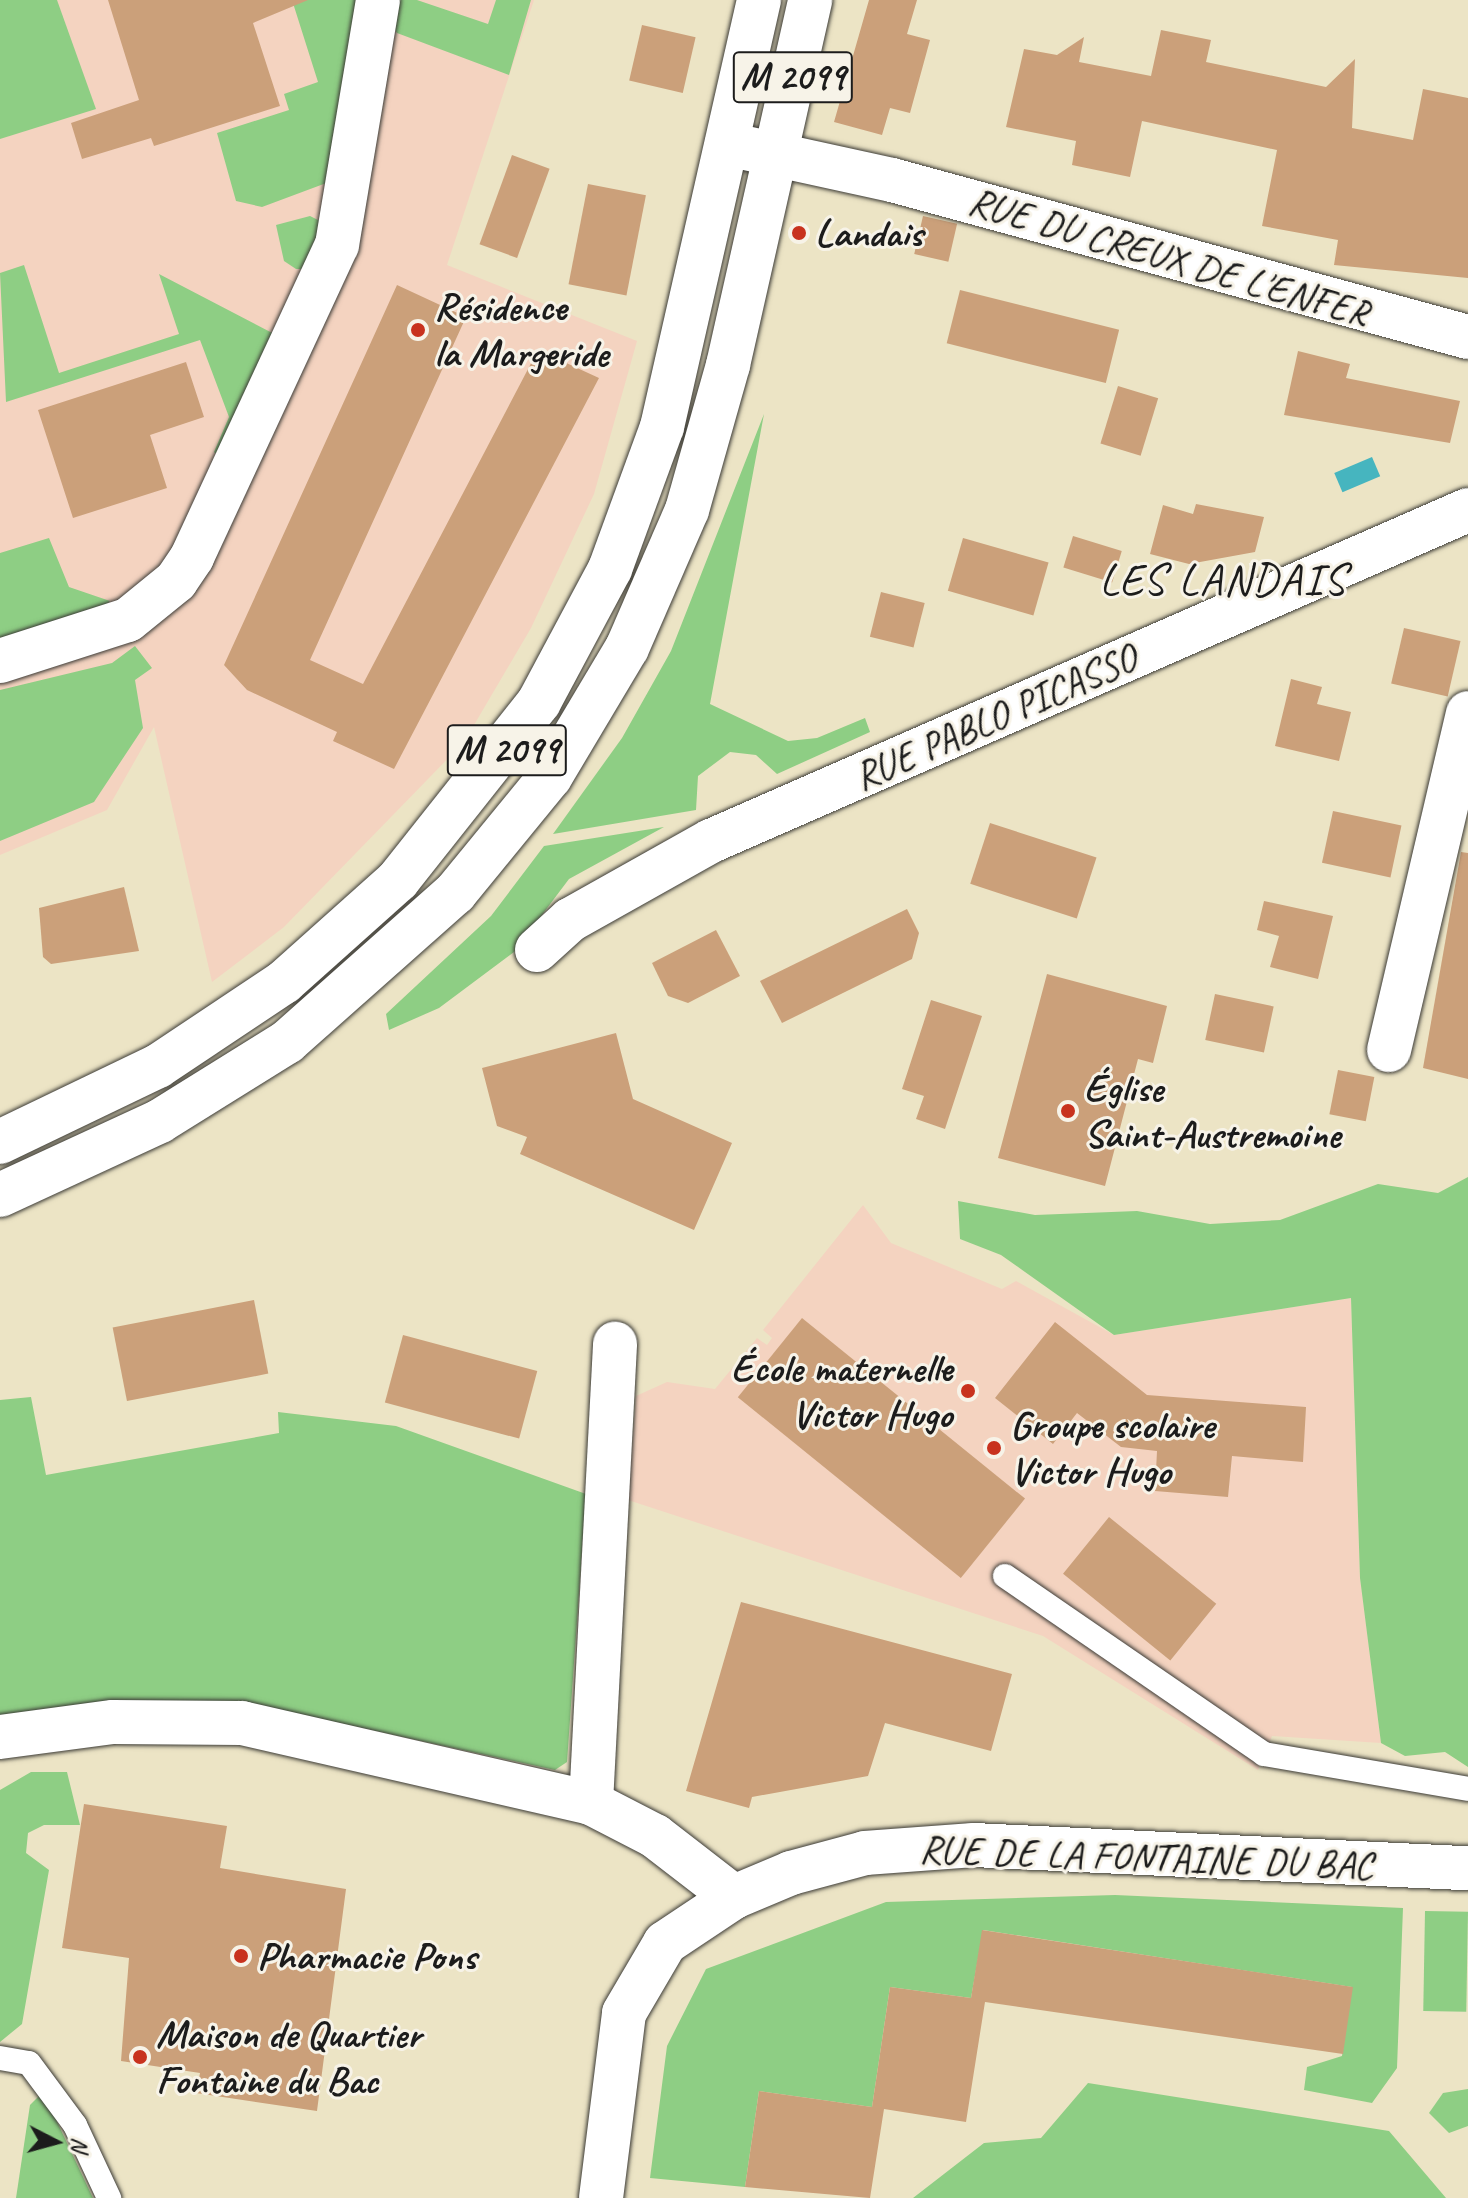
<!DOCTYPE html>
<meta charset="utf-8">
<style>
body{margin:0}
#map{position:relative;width:1468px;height:2198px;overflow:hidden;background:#ece4c5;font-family:Caveat,sans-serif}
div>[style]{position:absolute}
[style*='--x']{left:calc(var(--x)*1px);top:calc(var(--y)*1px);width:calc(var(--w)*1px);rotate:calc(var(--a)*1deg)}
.built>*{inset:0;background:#f4d3c0}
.green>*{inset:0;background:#8ece84;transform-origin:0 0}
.water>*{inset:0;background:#46b5bf;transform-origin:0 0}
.building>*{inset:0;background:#cba07a;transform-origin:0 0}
.roads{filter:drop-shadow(0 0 2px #3b3a35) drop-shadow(0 0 2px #3b3a35)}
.lane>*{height:24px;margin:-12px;padding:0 12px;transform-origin:12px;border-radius:12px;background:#fff}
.street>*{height:44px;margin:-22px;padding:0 22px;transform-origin:22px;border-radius:22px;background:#fff}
.primary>*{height:44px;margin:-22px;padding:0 22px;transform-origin:22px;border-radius:22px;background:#fff}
.dots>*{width:22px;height:22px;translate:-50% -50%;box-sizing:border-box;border:4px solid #f7f3e8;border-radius:50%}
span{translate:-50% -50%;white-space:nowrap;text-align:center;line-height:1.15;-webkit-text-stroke:6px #f7f3e8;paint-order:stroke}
.shield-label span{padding:2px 6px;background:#f7f3e8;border:2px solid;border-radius:6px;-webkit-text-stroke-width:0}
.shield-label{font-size:38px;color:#1c1c1c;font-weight:700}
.poi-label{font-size:40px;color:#1c1c1c;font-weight:700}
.left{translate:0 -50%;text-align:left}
.right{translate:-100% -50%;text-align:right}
.street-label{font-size:40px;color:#1c1c1c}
.quarter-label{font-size:44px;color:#1c1c1c;letter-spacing:2px}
.north{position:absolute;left:16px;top:2102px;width:80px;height:80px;-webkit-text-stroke:6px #f7f3e8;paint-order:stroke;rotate:96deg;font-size:22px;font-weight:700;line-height:32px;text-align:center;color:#1c1c1c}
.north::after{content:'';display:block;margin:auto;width:28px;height:36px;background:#1c1c1c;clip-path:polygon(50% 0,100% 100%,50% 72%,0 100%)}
</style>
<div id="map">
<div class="built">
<i style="clip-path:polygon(0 0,534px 0,447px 265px,637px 341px,594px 494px,531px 628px,464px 742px,284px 927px,212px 982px,154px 727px,107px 810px,0 855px)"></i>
<i style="clip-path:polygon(863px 1205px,891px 1243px,1002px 1289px,1016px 1281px,1114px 1335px,1351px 1298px,1360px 1578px,1381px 1743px,1272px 1736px,1258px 1770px,1043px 1636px,628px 1500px,636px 1396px,667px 1382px,715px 1389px,757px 1338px,767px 1345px,772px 1338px,763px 1330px)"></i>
</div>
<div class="green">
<i style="clip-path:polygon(0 0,57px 0,96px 109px,0 139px)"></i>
<i style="clip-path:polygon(292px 0,356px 0,329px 182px,262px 207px,236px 201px,217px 133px,289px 110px,284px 94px,318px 82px)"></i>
<i style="clip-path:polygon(393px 0,417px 0,488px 24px,496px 0,531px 0,509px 75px,397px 33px,390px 23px)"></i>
<i style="clip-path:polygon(310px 216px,322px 222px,304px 269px,296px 269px,284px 261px,276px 225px)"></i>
<i style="clip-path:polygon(24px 265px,59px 373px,179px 334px,159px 274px,278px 336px,220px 457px,214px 452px,229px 417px,200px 340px,6px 402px,0 273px)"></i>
<i style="clip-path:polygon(764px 414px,710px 704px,788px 741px,817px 738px,865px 718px,870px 732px,777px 774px,756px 755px,730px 752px,698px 776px,696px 810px,553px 834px,622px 738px,671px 651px)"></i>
<i style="clip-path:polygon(49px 538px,69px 587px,110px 601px,95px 616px,0 642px,0 553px)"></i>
<i style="clip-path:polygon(135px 646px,152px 668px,135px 680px,143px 728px,94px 802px,0 841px,0 690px,112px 663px)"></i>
<i style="clip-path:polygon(664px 827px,569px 879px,514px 952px,439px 1008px,389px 1030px,386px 1014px,491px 916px,544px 846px)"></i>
<i style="clip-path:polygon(1468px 1177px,1468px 1767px,1445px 1752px,1405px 1756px,1381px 1743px,1360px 1578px,1351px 1298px,1114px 1335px,1001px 1255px,960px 1239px,958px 1201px,1035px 1215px,1137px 1211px,1210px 1224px,1280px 1220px,1378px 1184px,1438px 1193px)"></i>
<i style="clip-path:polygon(31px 1397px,46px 1475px,279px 1433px,278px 1412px,396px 1426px,586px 1494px,567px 1762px,555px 1770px,302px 1715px,0 1717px,0 1400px)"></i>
<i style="clip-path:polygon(31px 1772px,67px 1772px,80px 1825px,44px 1825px,28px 1833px,26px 1853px,49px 1870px,22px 2024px,0 2042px,0 1790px)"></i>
<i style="clip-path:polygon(1115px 1895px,1403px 1908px,1397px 2068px,1372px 2103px,1304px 2090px,1307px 2067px,1342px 2056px,1352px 1987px,983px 1930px,971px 1998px,890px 1987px,872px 2107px,759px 2091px,745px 2187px,650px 2178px,667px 2046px,706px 1969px,886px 1902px)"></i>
<i style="left:1425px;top:1911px;width:43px;height:100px;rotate:1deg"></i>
<i style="clip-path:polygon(1088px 2083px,1389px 2131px,1446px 2198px,913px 2198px,984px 2143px,1041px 2138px)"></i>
<i style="clip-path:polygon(1468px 2089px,1468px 2126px,1449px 2133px,1429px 2113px,1443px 2093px)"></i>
<i style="clip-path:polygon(43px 2092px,93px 2198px,16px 2198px,30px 2105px)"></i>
</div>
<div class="water">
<i style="left:1372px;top:457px;width:21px;height:41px;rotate:67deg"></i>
</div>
<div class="building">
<i style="clip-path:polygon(108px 0,308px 0,253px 23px,280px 106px,154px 146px,151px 138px,82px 159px,71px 123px,139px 100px)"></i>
<i style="clip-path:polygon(869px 0,917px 0,907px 34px,930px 40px,910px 113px,890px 108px,882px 135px,834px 122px)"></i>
<i style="left:642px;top:25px;width:55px;height:57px;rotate:13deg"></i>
<i style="clip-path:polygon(1161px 30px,1211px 40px,1206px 62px,1326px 87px,1355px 59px,1352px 128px,1413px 140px,1423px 89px,1468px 98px,1468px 278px,1334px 265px,1338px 240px,1262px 226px,1277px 150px,1142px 121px,1130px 177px,1072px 165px,1076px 141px,1006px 127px,1024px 49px,1057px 55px,1084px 37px,1079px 62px,1151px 76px)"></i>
<i style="left:512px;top:155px;width:40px;height:95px;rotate:20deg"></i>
<i style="left:588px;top:184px;width:59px;height:102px;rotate:11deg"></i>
<i style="left:923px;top:216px;width:35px;height:39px;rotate:13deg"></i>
<i style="clip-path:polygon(397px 285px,466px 317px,310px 660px,363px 684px,538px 350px,599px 378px,394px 769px,333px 741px,337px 732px,247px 690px,224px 665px)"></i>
<i style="left:960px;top:290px;width:164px;height:55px;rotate:14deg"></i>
<i style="clip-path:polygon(1298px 351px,1350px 364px,1346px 378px,1460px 401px,1450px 443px,1284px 415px)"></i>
<i style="clip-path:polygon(186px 362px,204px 417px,150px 435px,167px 488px,73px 518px,38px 410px)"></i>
<i style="left:1118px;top:386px;width:42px;height:60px;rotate:17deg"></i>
<i style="clip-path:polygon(1196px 504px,1264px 517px,1255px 552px,1189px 564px,1150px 554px,1163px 505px,1193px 514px)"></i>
<i style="left:1073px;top:536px;width:51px;height:33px;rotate:17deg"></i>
<i style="left:963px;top:538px;width:89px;height:55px;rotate:16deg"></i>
<i style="left:881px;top:592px;width:45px;height:46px;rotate:14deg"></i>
<i style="left:1404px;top:628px;width:58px;height:57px;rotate:13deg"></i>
<i style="clip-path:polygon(1291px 679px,1322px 687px,1317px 704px,1351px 712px,1339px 761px,1275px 746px)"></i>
<i style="left:1333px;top:811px;width:70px;height:53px;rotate:12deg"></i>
<i style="left:990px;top:823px;width:112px;height:64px;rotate:18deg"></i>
<i style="clip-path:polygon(1461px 852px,1468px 853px,1468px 1079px,1423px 1068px)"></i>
<i style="clip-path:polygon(124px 887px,139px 951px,51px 964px,43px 957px,39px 908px)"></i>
<i style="clip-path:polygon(1264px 901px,1333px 916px,1318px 979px,1270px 967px,1279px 936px,1257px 930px)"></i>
<i style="clip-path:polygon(907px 909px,919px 933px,912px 959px,782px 1023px,760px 981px)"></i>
<i style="clip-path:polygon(716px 930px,740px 976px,688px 1003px,668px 996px,652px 963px)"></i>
<i style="clip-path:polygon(1047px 974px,1167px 1006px,1153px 1063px,1138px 1059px,1105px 1186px,998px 1158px)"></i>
<i style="left:1215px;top:994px;width:60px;height:47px;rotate:12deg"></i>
<i style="clip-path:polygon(931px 1000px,982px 1016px,945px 1129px,916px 1119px,924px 1096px,902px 1089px)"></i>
<i style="clip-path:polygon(616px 1033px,633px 1099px,732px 1143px,694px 1230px,520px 1154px,527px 1137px,497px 1126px,482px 1068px)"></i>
<i style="left:1338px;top:1070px;width:37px;height:45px;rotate:11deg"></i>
<i style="left:254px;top:1300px;width:75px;height:144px;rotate:79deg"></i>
<i style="left:802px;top:1318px;width:287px;height:102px;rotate:39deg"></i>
<i style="clip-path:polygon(1055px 1322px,1147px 1395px,1306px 1407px,1303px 1462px,1232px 1456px,1228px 1497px,1155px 1491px,1157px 1451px,1121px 1447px,1077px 1413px,1053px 1444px,995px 1398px)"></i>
<i style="left:403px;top:1335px;width:139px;height:70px;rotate:15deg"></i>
<i style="left:1109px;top:1517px;width:138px;height:73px;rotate:39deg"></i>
<i style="clip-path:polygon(741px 1602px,1012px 1674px,991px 1751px,885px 1723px,868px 1776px,752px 1797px,749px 1808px,686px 1791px)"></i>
<i style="clip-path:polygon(84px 1804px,227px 1826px,220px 1868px,346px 1889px,317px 2111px,196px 2093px,200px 2073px,121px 2061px,129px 1958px,62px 1948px)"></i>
<i style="clip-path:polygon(982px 1930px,1353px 1987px,1343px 2054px,985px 2002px,966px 2122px,884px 2109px,870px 2198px,745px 2187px,759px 2091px,872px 2107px,890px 1987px,971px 1998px)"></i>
</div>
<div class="roads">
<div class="lane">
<i style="--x:1005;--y:1576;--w:314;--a:34.5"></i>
<i style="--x:1264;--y:1754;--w:207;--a:9.7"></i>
<i style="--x:0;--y:2058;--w:29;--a:10"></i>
<i style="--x:29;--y:2063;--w:77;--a:53.4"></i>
<i style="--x:75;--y:2125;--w:81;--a:65"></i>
</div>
<div class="street">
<i style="--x:727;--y:144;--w:169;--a:12.3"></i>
<i style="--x:892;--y:180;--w:597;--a:15.25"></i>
<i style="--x:0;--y:661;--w:134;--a:-17.8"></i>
<i style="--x:128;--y:620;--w:62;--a:-39.1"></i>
<i style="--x:176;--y:581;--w:29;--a:-56"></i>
<i style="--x:192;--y:557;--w:344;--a:-65.1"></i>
<i style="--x:337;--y:245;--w:248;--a:-80.5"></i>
<i style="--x:537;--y:950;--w:45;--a:-42.3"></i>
<i style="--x:570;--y:920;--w:162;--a:-29.3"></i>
<i style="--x:711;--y:841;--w:826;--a:-23.62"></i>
<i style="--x:1389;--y:1050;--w:346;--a:-76.8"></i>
<i style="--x:0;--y:1737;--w:114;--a:-7.6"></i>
<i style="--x:113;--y:1722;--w:129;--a:0.4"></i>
<i style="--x:242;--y:1723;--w:358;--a:12.9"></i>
<i style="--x:591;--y:1803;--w:72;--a:27.3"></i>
<i style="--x:655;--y:1836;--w:100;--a:37.7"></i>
<i style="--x:591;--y:1803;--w:460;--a:-87"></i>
<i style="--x:601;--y:2198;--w:186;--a:-82.9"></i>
<i style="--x:624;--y:2013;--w:81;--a:-59.6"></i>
<i style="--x:665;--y:1943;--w:83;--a:-33.7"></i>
<i style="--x:734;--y:1897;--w:62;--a:-22.8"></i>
<i style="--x:791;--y:1873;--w:77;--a:-15.1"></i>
<i style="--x:865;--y:1853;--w:109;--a:-4.2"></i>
<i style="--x:974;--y:1845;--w:495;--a:2.7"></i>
</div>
<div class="primary">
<i style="--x:0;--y:1142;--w:175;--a:-25.7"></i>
<i style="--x:158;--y:1066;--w:151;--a:-33.7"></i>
<i style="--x:284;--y:982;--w:153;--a:-41.8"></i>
<i style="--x:398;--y:880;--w:227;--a:-51.6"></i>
<i style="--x:539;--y:702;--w:151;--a:-61.9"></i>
<i style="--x:610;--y:569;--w:151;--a:-69.9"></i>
<i style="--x:662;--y:427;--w:438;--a:-77.2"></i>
<i style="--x:0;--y:1195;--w:176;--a:-24.8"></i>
<i style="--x:160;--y:1121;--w:150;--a:-31.9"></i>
<i style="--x:287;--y:1042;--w:225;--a:-41.6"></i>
<i style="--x:455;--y:893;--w:150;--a:-50.7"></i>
<i style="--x:550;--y:777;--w:150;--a:-59.2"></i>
<i style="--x:627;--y:648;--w:150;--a:-66.5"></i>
<i style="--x:687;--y:510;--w:151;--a:-74.2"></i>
<i style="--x:728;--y:365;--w:374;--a:-77.3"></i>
</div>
</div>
<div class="dots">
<i style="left:799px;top:233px;background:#c8321e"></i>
<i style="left:418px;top:330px;background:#c8321e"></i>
<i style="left:1068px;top:1111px;background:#c8321e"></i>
<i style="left:968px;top:1391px;background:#c8321e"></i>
<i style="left:994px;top:1448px;background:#c8321e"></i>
<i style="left:241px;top:1956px;background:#c8321e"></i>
<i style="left:140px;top:2057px;background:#c8321e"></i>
</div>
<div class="shield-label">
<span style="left:793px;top:77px">M 2099</span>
<span style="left:507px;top:750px">M 2099</span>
</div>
<div class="poi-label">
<span class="left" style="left:815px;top:233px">Landais</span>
<span class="left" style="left:434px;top:330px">Résidence<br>la Margeride</span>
<span class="left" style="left:1084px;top:1111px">Église<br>Saint-Austremoine</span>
<span class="right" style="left:952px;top:1391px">École maternelle<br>Victor Hugo</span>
<span class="left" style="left:1010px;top:1448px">Groupe scolaire<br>Victor Hugo</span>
<span class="left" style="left:257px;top:1956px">Pharmacie Pons</span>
<span class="left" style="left:156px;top:2057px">Maison de Quartier<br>Fontaine du Bac</span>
</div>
<div class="street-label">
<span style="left:1169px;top:257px;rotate:16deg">RUE DU CREUX DE L'ENFER</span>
<span style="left:995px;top:717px;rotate:-24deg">RUE PABLO PICASSO</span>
<span style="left:1146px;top:1857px;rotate:2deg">RUE DE LA FONTAINE DU BAC</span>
</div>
<div class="quarter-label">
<span style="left:1223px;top:580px">LES LANDAIS</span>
</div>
<div class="north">N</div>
</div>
